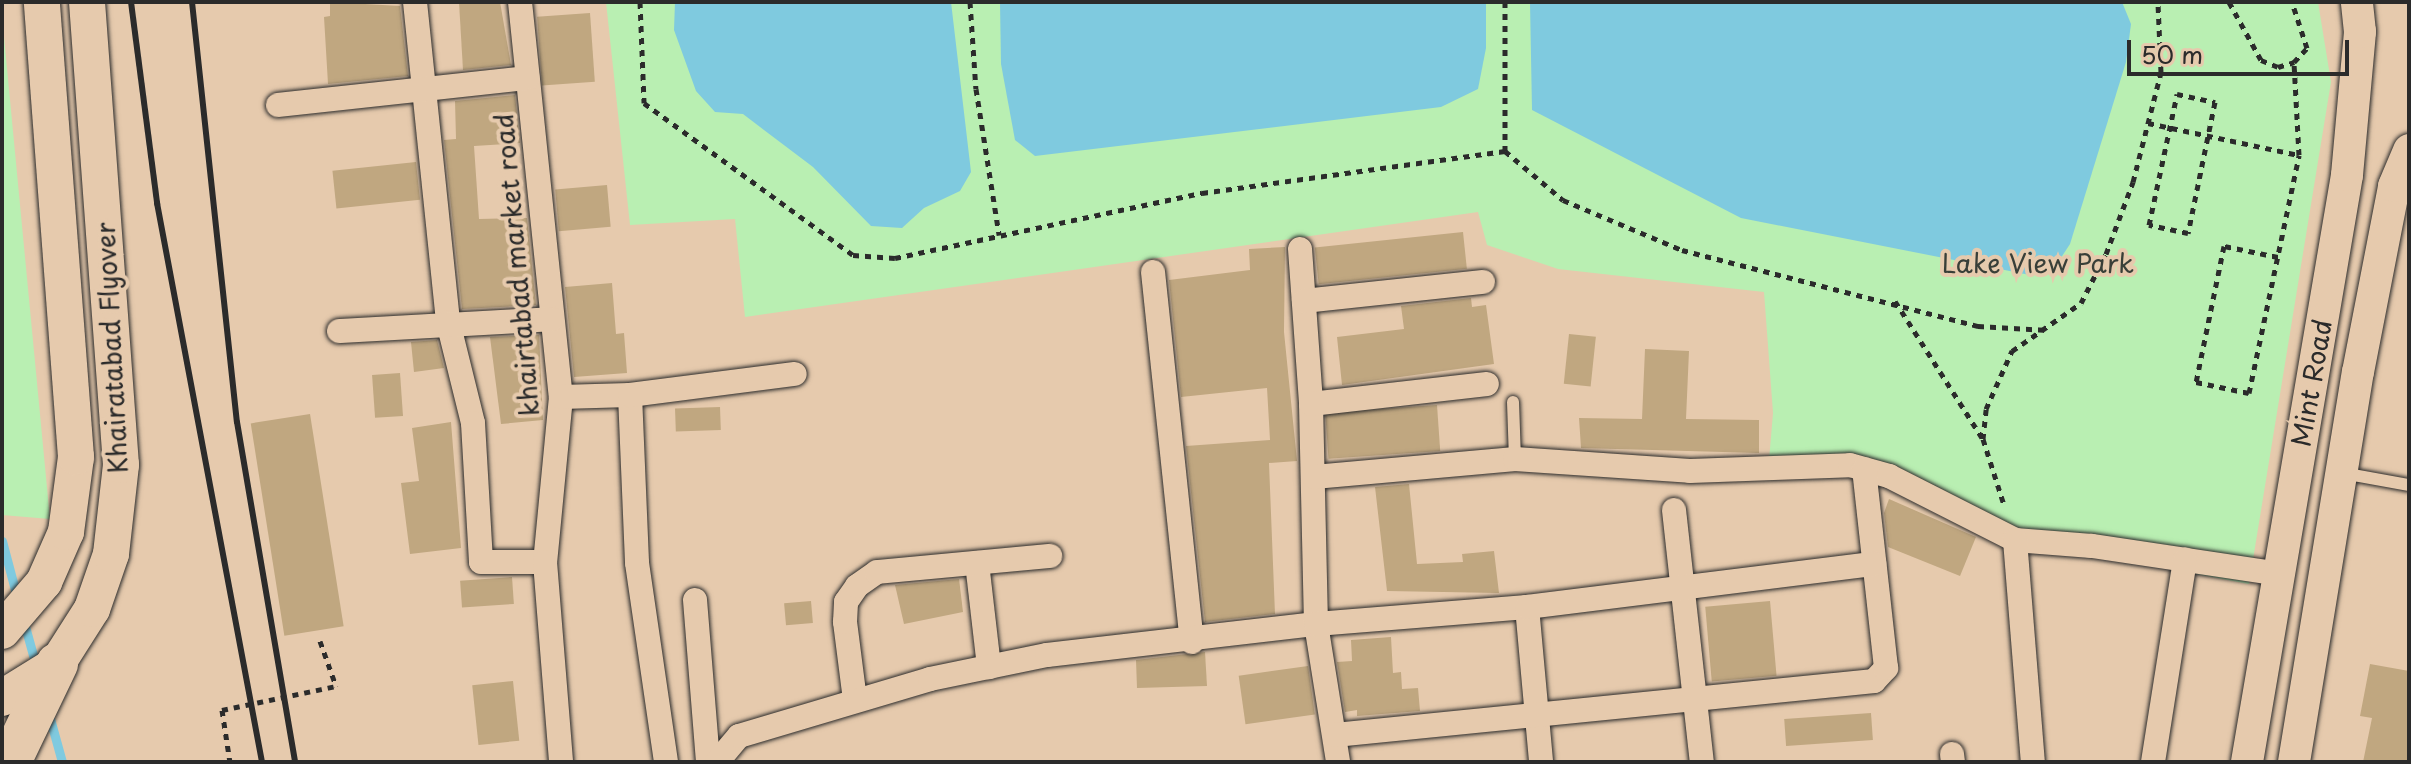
<!DOCTYPE html>
<style>
body{margin:0}
#map{position:relative;width:2411px;height:764px;overflow:hidden;background:#e6caad;font-family:"Playpen Sans",sans-serif}
div>[style]{position:absolute}
[style*='--x']{left:calc(var(--x)*1px);top:calc(var(--y)*1px);width:calc(var(--w)*1px);rotate:calc(var(--a)*1deg)}
.green>*{inset:0;background:#b9efb2}
.water>*{inset:0;background:#7fcadf}
.stream>*{height:9px;margin:-4.5px;padding:0 4.5px;transform-origin:4.5px;border-radius:4.5px;background:#7fcadf}
.building>*{inset:0;background:#c0a780;transform-origin:0 0}
.path>*{height:5px;margin-top:-2.5px;transform-origin:0;background:repeating-linear-gradient(90deg,#2b2b2b 0 6px,transparent 0 12px)}
.roads{filter:drop-shadow(0 0 2px #2b2b2b) drop-shadow(0 0 2px #2b2b2b)}
.lane>*{height:12px;margin:-6px;padding:0 6px;transform-origin:6px;border-radius:6px;background:#e6caad}
.street>*{height:24px;margin:-12px;padding:0 12px;transform-origin:12px;border-radius:12px;background:#e6caad}
.secondary>*{height:32px;margin:-16px;padding:0 16px;transform-origin:16px;border-radius:16px;background:#e6caad}
.primary>*{height:36px;margin:-18px;padding:0 18px;transform-origin:18px;border-radius:18px;background:#e6caad}
.highway>*{height:42px;margin:-21px;padding:0 21px;transform-origin:21px;border-radius:21px;background:#e6caad}
.rail>*{height:6px;margin:-3px;padding:0 3px;transform-origin:3px;border-radius:3px;background:#2b2b2b}
.path-bridge>*{height:5px;margin-top:-2.5px;transform-origin:0;background:repeating-linear-gradient(90deg,#2b2b2b 0 6px,transparent 0 12px)}
span{translate:-50% -50%;white-space:nowrap;text-align:center;line-height:1.15;-webkit-text-stroke:8px #e6caad;paint-order:stroke}
.park-label{font-size:26px;color:#393f38}
.street-label{font-size:26px;color:#2b2b2b}
.frame{position:absolute;inset:0;border:4px solid #2b2b2b;pointer-events:none}
.scale{position:absolute;left:2127px;top:40px;width:222px;height:36px;box-sizing:border-box;border:4px solid #2b2b2b;border-top:0;padding-left:10px;font-size:24px;line-height:28px;white-space:nowrap;color:#2b2b2b;-webkit-text-stroke:6px #e6caad;paint-order:stroke}
</style>
<div id="map">
<div class="green">
<i style="clip-path:polygon(606px 2px,2318px 2px,2331px 82px,2249px 584px,2015px 540px,1871px 472px,1768px 472px,1773px 413px,1764px 292px,1558px 269px,1487px 245px,1478px 212px,745px 317px,735px 219px,630px 225px)"></i>
<i style="clip-path:polygon(2px 16px,50px 519px,2px 515px)"></i>
</div>
<div class="water">
<i style="clip-path:polygon(675px 2px,951px 2px,971px 172px,960px 191px,924px 208px,902px 228px,871px 226px,813px 167px,743px 114px,715px 112px,696px 91px,674px 30px)"></i>
<i style="clip-path:polygon(1000px 2px,1486px 2px,1486px 48px,1478px 89px,1441px 107px,1035px 156px,1015px 140px,1001px 64px)"></i>
<i style="clip-path:polygon(1530px 2px,2122px 2px,2131px 24px,2126px 62px,2070px 244px,2051px 273px,2030px 275px,1741px 218px,1532px 110px)"></i>
</div>
<div class="stream">
<i style="--x:2;--y:541;--w:62;--a:75.1"></i>
<i style="--x:23;--y:619;--w:49;--a:74.5"></i>
<i style="--x:49;--y:715;--w:49;--a:74.5"></i>
</div>
<div class="building">
<i style="clip-path:polygon(330px 2px,400px 6px,408px 76px,328px 84px,324px 17px,330px 16px)"></i>
<i style="clip-path:polygon(459px 2px,500px 2px,511px 65px,463px 70px)"></i>
<i style="left:590px;top:13px;width:69px;height:53px;rotate:86deg"></i>
<i style="clip-path:polygon(515px 95px,520px 143px,474px 146px,479px 219px,527px 218px,536px 305px,462px 309px,444px 140px,456px 139px,455px 101px)"></i>
<i style="left:416px;top:162px;width:38px;height:84px;rotate:84deg"></i>
<i style="left:607px;top:185px;width:42px;height:52px;rotate:85deg"></i>
<i style="left:1463px;top:232px;width:37px;height:149px;rotate:84deg"></i>
<i style="clip-path:polygon(1285px 247px,1284px 332px,1297px 461px,1269px 463px,1275px 614px,1205px 622px,1186px 446px,1270px 440px,1267px 388px,1181px 397px,1169px 280px,1250px 270px,1249px 249px)"></i>
<i style="clip-path:polygon(612px 283px,616px 334px,624px 333px,627px 373px,574px 377px,565px 287px)"></i>
<i style="clip-path:polygon(1471px 298px,1472px 307px,1486px 305px,1494px 364px,1342px 385px,1337px 337px,1404px 329px,1401px 306px)"></i>
<i style="left:1569px;top:334px;width:27px;height:50px;rotate:6deg"></i>
<i style="clip-path:polygon(539px 335px,543px 420px,501px 424px,490px 337px)"></i>
<i style="clip-path:polygon(437px 340px,444px 368px,414px 372px,411px 342px)"></i>
<i style="clip-path:polygon(1645px 349px,1689px 351px,1686px 419px,1759px 420px,1759px 453px,1581px 448px,1579px 418px,1642px 419px)"></i>
<i style="left:400px;top:373px;width:43px;height:28px;rotate:86deg"></i>
<i style="left:1437px;top:405px;width:46px;height:112px;rotate:86deg"></i>
<i style="left:720px;top:407px;width:23px;height:45px;rotate:88deg"></i>
<i style="left:310px;top:414px;width:215px;height:60px;rotate:81deg"></i>
<i style="clip-path:polygon(451px 422px,461px 548px,410px 554px,401px 483px,419px 481px,412px 428px)"></i>
<i style="clip-path:polygon(1409px 484px,1417px 564px,1463px 562px,1462px 554px,1494px 551px,1499px 593px,1387px 591px,1375px 487px)"></i>
<i style="clip-path:polygon(1889px 499px,1976px 537px,1960px 576px,1888px 547px,1884px 513px)"></i>
<i style="left:512px;top:577px;width:27px;height:52px;rotate:86deg"></i>
<i style="clip-path:polygon(959px 579px,963px 612px,904px 624px,895px 585px)"></i>
<i style="left:811px;top:601px;width:22px;height:27px;rotate:85deg"></i>
<i style="left:1770px;top:601px;width:75px;height:65px;rotate:85deg"></i>
<i style="clip-path:polygon(1391px 637px,1393px 673px,1401px 672px,1402px 689px,1418px 688px,1420px 711px,1357px 716px,1357px 710px,1345px 712px,1337px 662px,1352px 661px,1351px 640px)"></i>
<i style="clip-path:polygon(1205px 652px,1207px 686px,1137px 688px,1136px 660px)"></i>
<i style="clip-path:polygon(2370px 664px,2409px 671px,2409px 762px,2363px 762px,2372px 718px,2360px 716px)"></i>
<i style="left:1308px;top:666px;width:49px;height:70px;rotate:82deg"></i>
<i style="left:513px;top:681px;width:60px;height:41px;rotate:84deg"></i>
<i style="left:1871px;top:713px;width:27px;height:87px;rotate:86deg"></i>
</div>
<div class="path">
<i style="--x:640;--y:2;--w:101;--a:87.7"></i>
<i style="--x:644;--y:103;--w:258;--a:36"></i>
<i style="--x:853;--y:255;--w:42;--a:4.1"></i>
<i style="--x:895;--y:258;--w:314;--a:-12"></i>
<i style="--x:1202;--y:193;--w:306;--a:-7.9"></i>
<i style="--x:1505;--y:151;--w:76;--a:40.2"></i>
<i style="--x:1563;--y:200;--w:129;--a:22.8"></i>
<i style="--x:1682;--y:250;--w:306;--a:14.4"></i>
<i style="--x:1978;--y:326;--w:69;--a:3.3"></i>
<i style="--x:970;--y:2;--w:87;--a:86.1"></i>
<i style="--x:976;--y:89;--w:148;--a:81"></i>
<i style="--x:1505;--y:2;--w:149;--a:90"></i>
<i style="--x:2229;--y:2;--w:66;--a:61.1"></i>
<i style="--x:2261;--y:60;--w:18;--a:22"></i>
<i style="--x:2278;--y:67;--w:17;--a:-17"></i>
<i style="--x:2294;--y:62;--w:19;--a:-47"></i>
<i style="--x:2307;--y:48;--w:48;--a:-108.1"></i>
<i style="--x:2177;--y:94;--w:39;--a:12"></i>
<i style="--x:2215;--y:102;--w:134;--a:101.6"></i>
<i style="--x:2188;--y:233;--w:40;--a:-168"></i>
<i style="--x:2149;--y:225;--w:134;--a:-77.9"></i>
<i style="--x:2148;--y:123;--w:154;--a:12"></i>
<i style="--x:2278;--y:257;--w:55;--a:-168.5"></i>
<i style="--x:2224;--y:246;--w:139;--a:101.6"></i>
<i style="--x:2196;--y:382;--w:54;--a:11.7"></i>
<i style="--x:2249;--y:393;--w:243;--a:-78.1"></i>
<i style="--x:2299;--y:155;--w:93;--a:-93.1"></i>
<i style="--x:1895;--y:301;--w:164;--a:57.5"></i>
<i style="--x:1983;--y:439;--w:69;--a:72.3"></i>
<i style="--x:1983;--y:439;--w:30;--a:-84"></i>
<i style="--x:1986;--y:409;--w:64;--a:-65.9"></i>
<i style="--x:2012;--y:351;--w:84;--a:-34.8"></i>
<i style="--x:2081;--y:303;--w:55;--a:-63"></i>
<i style="--x:2106;--y:254;--w:77;--a:-69.4"></i>
<i style="--x:2133;--y:182;--w:114;--a:-75.7"></i>
<i style="--x:2161;--y:72;--w:70;--a:-92.5"></i>
<i style="--x:320;--y:641;--w:48;--a:70.4"></i>
<i style="--x:222;--y:710;--w:53;--a:81.3"></i>
</div>
<div class="roads">
<div class="lane">
<i style="--x:1513;--y:402;--w:57;--a:88"></i>
<i style="--x:2342;--y:473;--w:68;--a:10.2"></i>
</div>
<div class="street">
<i style="--x:415;--y:2;--w:322;--a:84.1"></i>
<i style="--x:448;--y:322;--w:104;--a:76.1"></i>
<i style="--x:473;--y:423;--w:139;--a:86.7"></i>
<i style="--x:481;--y:562;--w:64;--a:0"></i>
<i style="--x:520;--y:2;--w:397;--a:84.1"></i>
<i style="--x:561;--y:397;--w:166;--a:95.5"></i>
<i style="--x:545;--y:562;--w:201;--a:85.4"></i>
<i style="--x:278;--y:105;--w:251;--a:-6.2"></i>
<i style="--x:1300;--y:249;--w:155;--a:85.9"></i>
<i style="--x:1311;--y:404;--w:220;--a:88.7"></i>
<i style="--x:1316;--y:624;--w:140;--a:80.9"></i>
<i style="--x:1153;--y:272;--w:372;--a:84"></i>
<i style="--x:1304;--y:301;--w:180;--a:-6.1"></i>
<i style="--x:339;--y:331;--w:213;--a:-3.2"></i>
<i style="--x:630;--y:395;--w:168;--a:87.6"></i>
<i style="--x:637;--y:563;--w:201;--a:81.7"></i>
<i style="--x:561;--y:397;--w:69;--a:-1.7"></i>
<i style="--x:630;--y:395;--w:166;--a:-7.3"></i>
<i style="--x:1311;--y:404;--w:177;--a:-6.5"></i>
<i style="--x:1314;--y:477;--w:202;--a:-5.1"></i>
<i style="--x:1515;--y:459;--w:175;--a:3.9"></i>
<i style="--x:1690;--y:471;--w:160;--a:-2.1"></i>
<i style="--x:1850;--y:465;--w:41;--a:15.8"></i>
<i style="--x:1889;--y:476;--w:141;--a:26.9"></i>
<i style="--x:2015;--y:540;--w:77;--a:4.5"></i>
<i style="--x:2092;--y:546;--w:189;--a:8.5"></i>
<i style="--x:1674;--y:510;--w:254;--a:83.7"></i>
<i style="--x:2015;--y:540;--w:223;--a:85.4"></i>
<i style="--x:977;--y:563;--w:105;--a:83.4"></i>
<i style="--x:695;--y:600;--w:163;--a:85.4"></i>
<i style="--x:1527;--y:607;--w:156;--a:84.8"></i>
<i style="--x:855;--y:700;--w:79;--a:-97.3"></i>
<i style="--x:845;--y:622;--w:20;--a:-87"></i>
<i style="--x:846;--y:602;--w:19;--a:-55"></i>
<i style="--x:857;--y:586;--w:24;--a:-35"></i>
<i style="--x:877;--y:572;--w:174;--a:-5.3"></i>
<i style="--x:1335;--y:735;--w:542;--a:-5.72"></i>
<i style="--x:1874;--y:681;--w:18;--a:-47"></i>
<i style="--x:1886;--y:668;--w:200;--a:-96.3"></i>
<i style="--x:1952;--y:754;--w:8;--a:83"></i>
<i style="--x:717;--y:762;--w:34;--a:-50"></i>
<i style="--x:739;--y:736;--w:199;--a:-16.6"></i>
<i style="--x:930;--y:679;--w:119;--a:-11.6"></i>
<i style="--x:1047;--y:655;--w:271;--a:-6.6"></i>
<i style="--x:1316;--y:624;--w:212;--a:-4.6"></i>
<i style="--x:1527;--y:607;--w:350;--a:-7.1"></i>
<i style="--x:2153;--y:762;--w:205;--a:-81"></i>
</div>
<div class="secondary">
<i style="--x:2247;--y:762;--w:595;--a:-80.33"></i>
<i style="--x:2347;--y:175;--w:144;--a:-84.8"></i>
<i style="--x:2360;--y:32;--w:30;--a:-96"></i>
<i style="--x:2294;--y:762;--w:395;--a:-80.7"></i>
<i style="--x:2358;--y:372;--w:189;--a:-79"></i>
<i style="--x:2394;--y:186;--w:39;--a:-67"></i>
</div>
<div class="primary">
<i style="--x:2;--y:631;--w:65;--a:-49.4"></i>
<i style="--x:44;--y:582;--w:55;--a:-66.3"></i>
<i style="--x:66;--y:532;--w:76;--a:-82.4"></i>
<i style="--x:76;--y:457;--w:456;--a:-94.3"></i>
<i style="--x:2;--y:698;--w:65;--a:-31.7"></i>
<i style="--x:57;--y:664;--w:65;--a:-57.5"></i>
<i style="--x:92;--y:609;--w:58;--a:-70.9"></i>
<i style="--x:111;--y:554;--w:90;--a:-83.6"></i>
<i style="--x:121;--y:465;--w:464;--a:-94.2"></i>
</div>
<div class="highway">
<i style="--x:10;--y:762;--w:109;--a:-64.4"></i>
</div>
</div>
<div class="rail">
<i style="--x:131;--y:2;--w:203;--a:82.6"></i>
<i style="--x:157;--y:203;--w:569;--a:79.36"></i>
<i style="--x:192;--y:2;--w:422;--a:83.9"></i>
<i style="--x:237;--y:422;--w:345;--a:80.3"></i>
</div>
<div class="path-bridge">
<i style="--x:222;--y:710;--w:116;--a:-11.9"></i>
</div>
<div class="park-label">
<span style="left:2038px;top:263px">Lake View Park</span>
</div>
<div class="street-label">
<span style="left:516px;top:265px;rotate:-95deg">khairtabad market road</span>
<span style="left:111px;top:348px;rotate:-93deg">Khairatabad Flyover</span>
<span style="left:2311px;top:383px;rotate:-80deg">Mint Road</span>
</div>
<div class="frame"></div>
<div class="scale">50 m</div>
</div>
